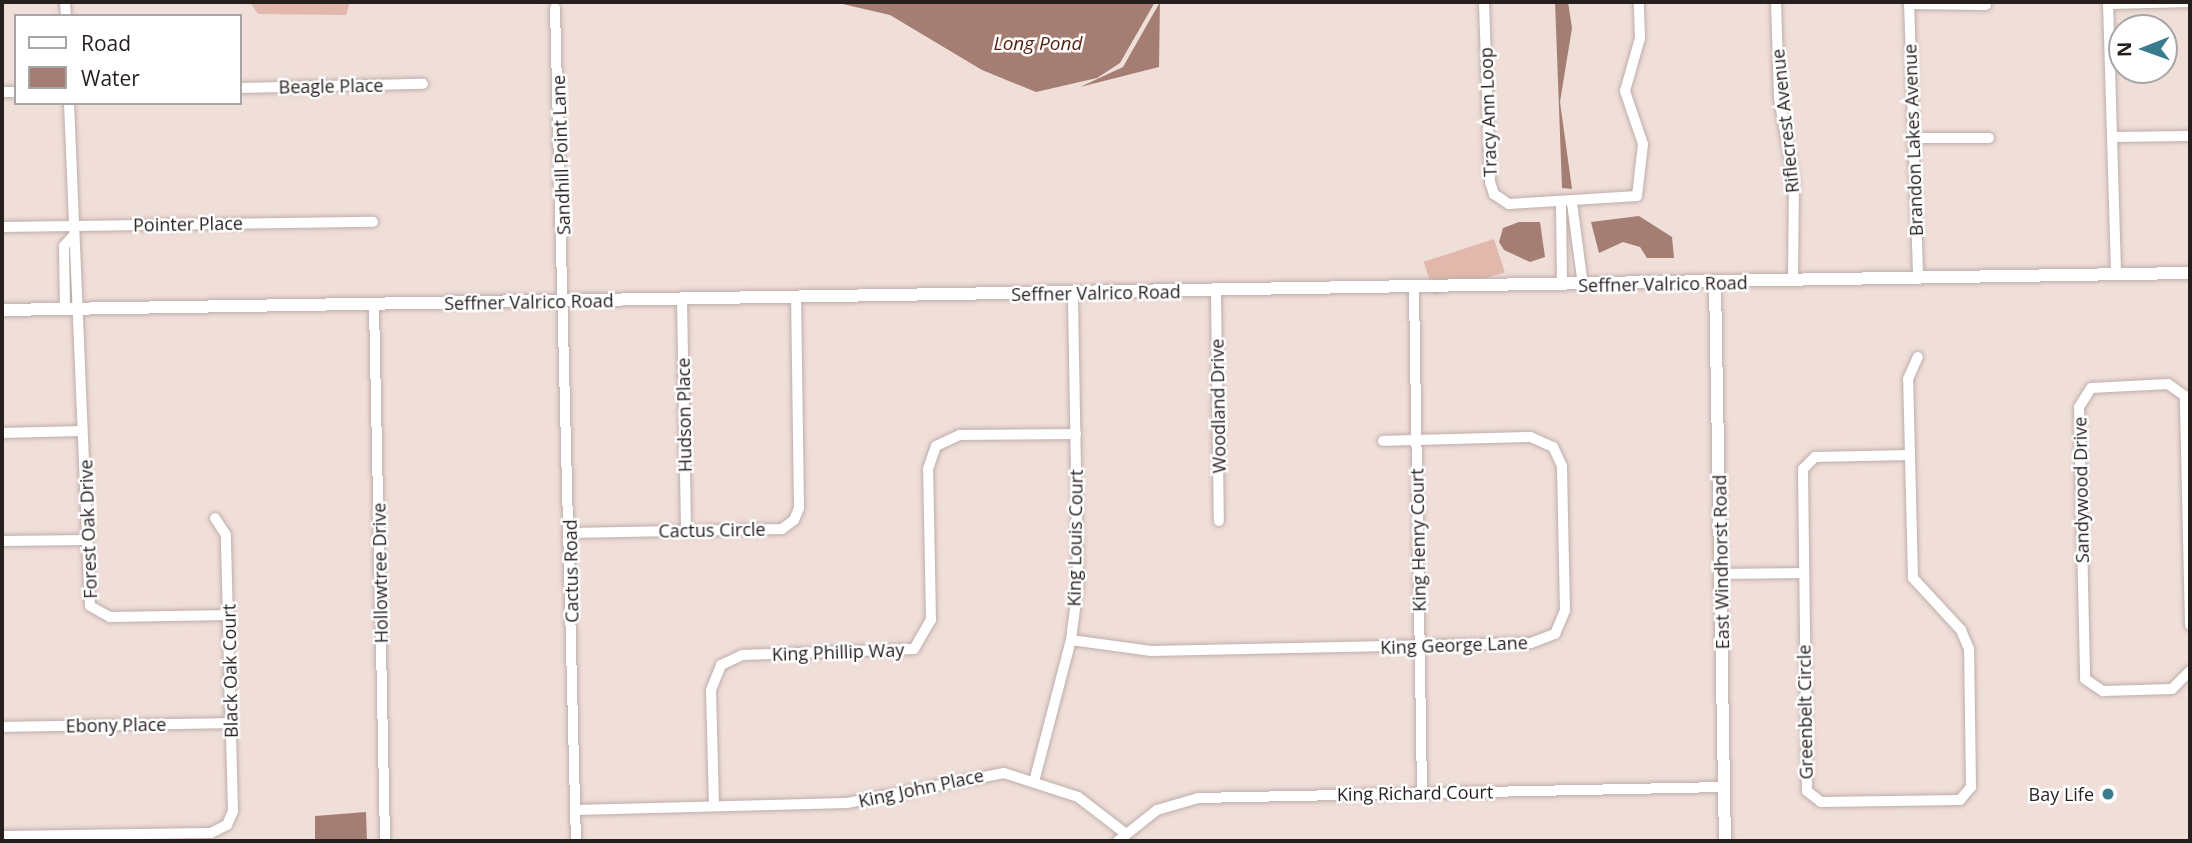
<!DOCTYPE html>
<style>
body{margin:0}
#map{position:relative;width:2192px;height:843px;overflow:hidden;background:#f0ded9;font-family:"Open Sans",sans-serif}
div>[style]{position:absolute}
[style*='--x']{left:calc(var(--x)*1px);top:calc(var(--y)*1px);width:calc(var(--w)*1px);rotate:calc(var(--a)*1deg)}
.green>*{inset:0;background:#e2b8ac;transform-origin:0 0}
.water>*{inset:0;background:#a57e73}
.roads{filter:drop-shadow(0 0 2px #beaea9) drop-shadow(0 0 2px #beaea9)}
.minor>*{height:10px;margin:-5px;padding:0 5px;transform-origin:5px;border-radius:5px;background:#fff}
.tertiary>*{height:12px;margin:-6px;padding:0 6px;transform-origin:6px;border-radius:6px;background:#fff}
.dots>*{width:19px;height:19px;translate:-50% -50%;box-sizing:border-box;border:4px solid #fff;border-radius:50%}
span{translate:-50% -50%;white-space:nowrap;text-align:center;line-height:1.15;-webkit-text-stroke:5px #fff;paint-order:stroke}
.street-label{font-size:18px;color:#251f1d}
.poi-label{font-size:18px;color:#251f1d}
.right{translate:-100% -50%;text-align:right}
.water-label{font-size:19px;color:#552112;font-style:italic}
.frame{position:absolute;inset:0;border:4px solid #251f1d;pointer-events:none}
.legend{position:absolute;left:14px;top:14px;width:228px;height:91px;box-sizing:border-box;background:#fff;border:2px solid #a8a5a5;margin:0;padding:9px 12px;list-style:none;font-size:21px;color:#251f1d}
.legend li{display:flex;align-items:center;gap:14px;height:35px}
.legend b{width:35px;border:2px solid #a8a5a5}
.north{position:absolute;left:2108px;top:14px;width:70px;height:70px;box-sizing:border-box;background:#fff;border:2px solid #a8a5a5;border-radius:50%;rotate:269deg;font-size:19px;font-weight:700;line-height:28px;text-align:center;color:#251f1d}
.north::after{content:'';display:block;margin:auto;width:24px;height:32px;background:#3a7c8d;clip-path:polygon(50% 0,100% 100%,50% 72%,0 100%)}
</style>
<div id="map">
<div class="green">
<i style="clip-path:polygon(250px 2px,350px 2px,346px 15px,258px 14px)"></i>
<i style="left:1494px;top:239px;width:35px;height:74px;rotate:72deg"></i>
</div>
<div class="water">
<i style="clip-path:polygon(834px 2px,1155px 2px,1120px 63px,1097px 78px,1036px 92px,982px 70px,890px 15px)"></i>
<i style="clip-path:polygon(1160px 2px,1159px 67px,1080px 87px,1123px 67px)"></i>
<i style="clip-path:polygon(1555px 2px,1568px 2px,1572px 28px,1560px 102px,1572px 189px,1562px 188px)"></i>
<i style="clip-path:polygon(1639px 216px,1672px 237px,1674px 258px,1647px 258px,1640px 247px,1623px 242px,1599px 253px,1591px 222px)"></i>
<i style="clip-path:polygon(1519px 222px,1540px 222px,1545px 257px,1530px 262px,1504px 250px,1499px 242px,1503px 228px)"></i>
<i style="clip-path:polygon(366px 812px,367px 841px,315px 841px,315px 816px)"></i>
</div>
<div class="roads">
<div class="minor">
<i style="--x:65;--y:2;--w:14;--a:86"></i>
<i style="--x:1484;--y:2;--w:180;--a:88.1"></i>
<i style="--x:1490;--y:182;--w:13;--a:72"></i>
<i style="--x:1494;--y:194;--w:18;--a:34"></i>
<i style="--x:1509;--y:204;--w:128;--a:-3.6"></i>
<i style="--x:1637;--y:196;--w:52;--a:-83.4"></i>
<i style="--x:1643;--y:144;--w:56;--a:-108.8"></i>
<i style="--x:1625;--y:91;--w:55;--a:-74.2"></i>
<i style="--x:1640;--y:38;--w:36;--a:-92"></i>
<i style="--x:1776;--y:2;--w:96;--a:88.2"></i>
<i style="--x:1779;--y:98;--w:85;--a:79.9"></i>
<i style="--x:1794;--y:182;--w:99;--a:90.6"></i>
<i style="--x:1909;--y:2;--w:277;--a:88.1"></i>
<i style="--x:2108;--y:2;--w:273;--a:88.3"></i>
<i style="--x:1909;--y:4;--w:77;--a:0.7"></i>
<i style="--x:2108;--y:4;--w:82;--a:-1.4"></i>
<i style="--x:555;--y:8;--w:833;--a:88.56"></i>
<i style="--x:240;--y:88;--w:183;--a:-1.3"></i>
<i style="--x:2;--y:92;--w:14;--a:0"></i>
<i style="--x:69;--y:103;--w:503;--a:87.61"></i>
<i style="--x:90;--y:606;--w:23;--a:29"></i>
<i style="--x:110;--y:617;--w:119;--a:-1"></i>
<i style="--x:2113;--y:137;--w:77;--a:-0.7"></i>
<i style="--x:1913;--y:138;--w:76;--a:0"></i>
<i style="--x:1561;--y:203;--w:82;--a:89.3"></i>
<i style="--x:1572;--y:203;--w:83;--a:82.4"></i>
<i style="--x:2;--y:227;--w:371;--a:-0.8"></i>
<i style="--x:1414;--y:288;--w:505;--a:89.09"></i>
<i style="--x:1216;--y:291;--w:230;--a:89.3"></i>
<i style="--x:682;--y:299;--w:232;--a:89"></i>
<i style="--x:374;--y:305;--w:536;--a:88.82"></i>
<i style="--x:65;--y:310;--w:64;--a:-90.9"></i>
<i style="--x:64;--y:246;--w:12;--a:-48"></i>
<i style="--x:2;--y:433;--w:80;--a:-1.4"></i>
<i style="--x:1909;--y:455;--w:94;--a:178.8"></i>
<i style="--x:1815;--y:457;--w:17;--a:135"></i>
<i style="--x:1803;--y:469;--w:322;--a:89.3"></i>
<i style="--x:1807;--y:791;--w:18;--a:38"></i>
<i style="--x:1821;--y:802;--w:139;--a:-0.8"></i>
<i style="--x:1960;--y:800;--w:17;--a:-50"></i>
<i style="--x:1971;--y:787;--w:138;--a:-90.8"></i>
<i style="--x:1969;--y:649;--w:21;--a:-113"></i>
<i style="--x:1961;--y:630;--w:71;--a:-132.7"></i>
<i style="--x:1913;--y:578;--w:199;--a:-91.4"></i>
<i style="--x:1908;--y:379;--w:24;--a:-66"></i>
<i style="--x:570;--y:533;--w:212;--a:-1.1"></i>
<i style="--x:782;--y:529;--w:15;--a:-37"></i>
<i style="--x:794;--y:520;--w:13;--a:-67"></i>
<i style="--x:799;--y:508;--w:211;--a:-90.8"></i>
<i style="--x:2;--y:541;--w:85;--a:-0.7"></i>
<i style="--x:1721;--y:574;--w:82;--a:-0.7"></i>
<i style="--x:2190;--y:625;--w:229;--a:-91.3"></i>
<i style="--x:2185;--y:396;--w:21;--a:-145"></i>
<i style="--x:2168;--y:384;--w:77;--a:177"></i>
<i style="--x:2091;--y:388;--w:22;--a:122"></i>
<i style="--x:2079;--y:407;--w:272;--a:88.7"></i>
<i style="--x:2085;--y:679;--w:22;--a:34"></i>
<i style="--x:2103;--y:691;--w:69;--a:-1.7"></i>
<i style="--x:2172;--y:689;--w:25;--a:-45"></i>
<i style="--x:1071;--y:640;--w:81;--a:7.8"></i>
<i style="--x:1151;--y:651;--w:380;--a:-1.2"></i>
<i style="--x:1531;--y:643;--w:26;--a:-21"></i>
<i style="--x:1555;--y:634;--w:25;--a:-67"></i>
<i style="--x:1565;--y:611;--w:145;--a:-91.2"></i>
<i style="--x:1562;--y:466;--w:21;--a:-115"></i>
<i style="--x:1553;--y:447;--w:24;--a:-156"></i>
<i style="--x:1531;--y:437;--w:148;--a:178.5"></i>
<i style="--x:2;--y:727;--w:229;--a:-1"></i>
<i style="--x:1035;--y:778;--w:143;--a:-75.4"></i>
<i style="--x:1071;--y:640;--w:55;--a:-82.7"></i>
<i style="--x:1078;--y:585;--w:292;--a:-91"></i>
<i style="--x:714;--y:805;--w:115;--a:-91.5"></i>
<i style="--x:711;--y:690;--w:27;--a:-68"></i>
<i style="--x:721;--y:665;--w:23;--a:-25"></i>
<i style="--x:742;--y:655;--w:172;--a:-2"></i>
<i style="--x:914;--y:649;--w:34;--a:-60"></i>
<i style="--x:931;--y:620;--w:151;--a:-91.1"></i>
<i style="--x:928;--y:469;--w:24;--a:-71"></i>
<i style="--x:936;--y:446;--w:26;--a:-25"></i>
<i style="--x:960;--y:435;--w:116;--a:-0.5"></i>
<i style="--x:576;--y:810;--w:271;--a:-1.5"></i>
<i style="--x:847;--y:803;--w:160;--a:-10.8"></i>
<i style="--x:1004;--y:773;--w:78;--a:18"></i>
<i style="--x:1078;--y:797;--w:59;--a:37.5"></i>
<i style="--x:2;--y:836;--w:209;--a:-0.8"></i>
<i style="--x:211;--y:833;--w:18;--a:-27"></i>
<i style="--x:227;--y:825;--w:15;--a:-67"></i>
<i style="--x:233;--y:811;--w:276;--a:-91.5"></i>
<i style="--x:226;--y:535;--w:20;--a:-123"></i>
<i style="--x:1118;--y:841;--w:50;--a:-38.5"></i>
<i style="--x:1157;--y:810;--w:43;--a:-16.3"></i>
<i style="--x:1198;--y:798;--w:526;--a:-1.2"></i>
</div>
<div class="tertiary">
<i style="--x:1715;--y:282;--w:559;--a:88.98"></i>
<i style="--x:2;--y:310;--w:2188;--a:-0.97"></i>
</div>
</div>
<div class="dots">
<i style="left:2108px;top:794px;background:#3a7c8d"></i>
</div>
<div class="street-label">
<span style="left:331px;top:86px;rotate:-1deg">Beagle Place</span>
<span style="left:1488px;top:112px;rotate:-92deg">Tracy Ann Loop</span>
<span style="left:1785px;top:121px;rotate:-96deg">Riflecrest Avenue</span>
<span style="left:1913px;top:140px;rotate:-92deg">Brandon Lakes Avenue</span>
<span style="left:561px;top:155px;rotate:-92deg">Sandhill Point Lane</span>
<span style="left:188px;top:224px;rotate:-1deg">Pointer Place</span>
<span style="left:1663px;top:284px;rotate:-1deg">Seffner Valrico Road</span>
<span style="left:1096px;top:293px;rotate:-1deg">Seffner Valrico Road</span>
<span style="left:529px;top:302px;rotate:-1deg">Seffner Valrico Road</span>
<span style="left:1218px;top:406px;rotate:-91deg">Woodland Drive</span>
<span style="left:684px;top:415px;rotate:-91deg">Hudson Place</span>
<span style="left:2081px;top:490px;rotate:-91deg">Sandywood Drive</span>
<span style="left:88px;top:529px;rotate:-92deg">Forest Oak Drive</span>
<span style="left:712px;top:530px;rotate:-1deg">Cactus Circle</span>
<span style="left:1075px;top:538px;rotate:-89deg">King Louis Court</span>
<span style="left:1418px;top:540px;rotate:-91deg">King Henry Court</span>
<span style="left:1721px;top:562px;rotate:-91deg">East Windhorst Road</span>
<span style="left:571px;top:571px;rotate:-91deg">Cactus Road</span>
<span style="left:380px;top:573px;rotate:-91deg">Hollowtree Drive</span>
<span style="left:1454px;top:645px;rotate:-2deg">King George Lane</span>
<span style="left:838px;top:652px;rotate:-2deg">King Phillip Way</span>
<span style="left:230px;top:671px;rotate:-91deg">Black Oak Court</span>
<span style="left:1805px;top:712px;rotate:-91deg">Greenbelt Circle</span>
<span style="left:116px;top:725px;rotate:-1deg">Ebony Place</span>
<span style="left:921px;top:788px;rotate:-12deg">King John Place</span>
<span style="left:1415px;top:793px;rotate:-1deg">King Richard Court</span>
</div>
<div class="poi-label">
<span class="right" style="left:2094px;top:794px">Bay Life</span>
</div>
<div class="water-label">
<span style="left:1038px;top:44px">Long Pond</span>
</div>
<div class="frame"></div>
<ul class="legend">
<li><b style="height:9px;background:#fff"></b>Road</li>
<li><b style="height:19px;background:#a57e73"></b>Water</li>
</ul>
<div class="north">N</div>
</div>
